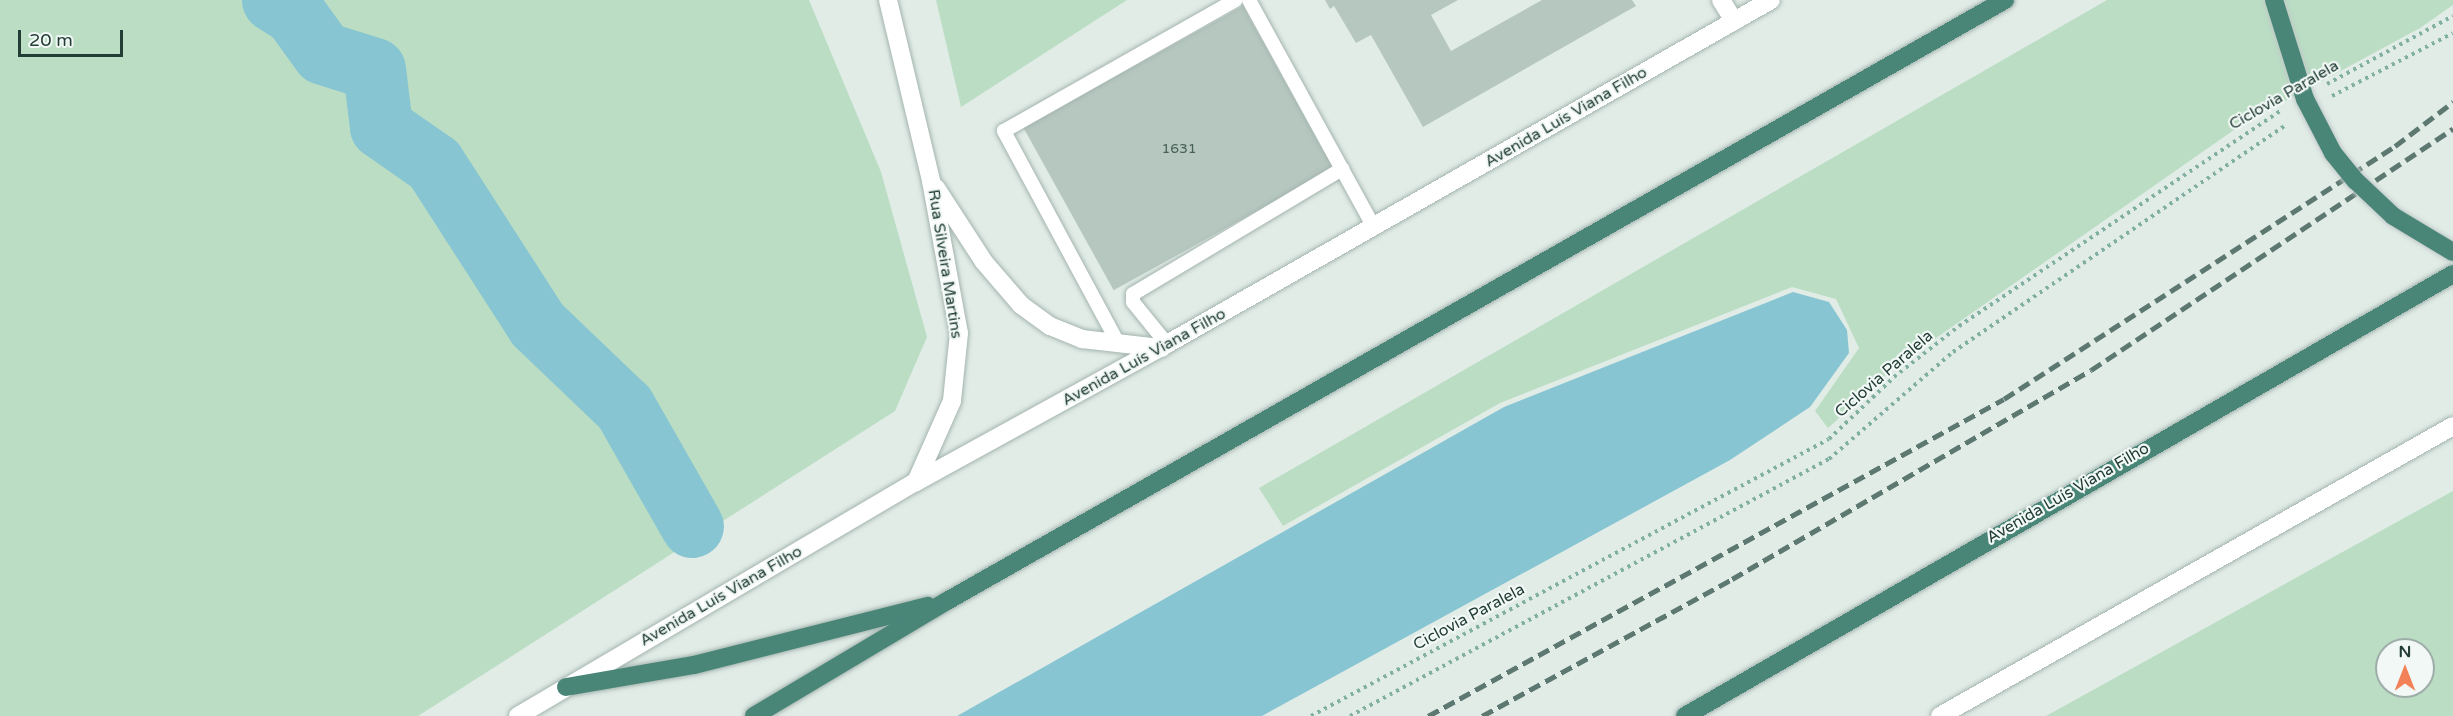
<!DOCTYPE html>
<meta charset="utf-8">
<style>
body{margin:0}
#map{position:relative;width:2453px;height:716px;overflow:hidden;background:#e1ece7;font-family:"Varela Round",sans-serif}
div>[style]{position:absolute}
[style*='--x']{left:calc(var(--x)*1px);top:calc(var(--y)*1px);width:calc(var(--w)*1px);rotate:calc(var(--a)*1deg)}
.green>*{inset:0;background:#baddc4}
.water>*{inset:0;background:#88c5d2}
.river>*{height:63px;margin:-31.5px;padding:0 31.5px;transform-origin:31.5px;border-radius:31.5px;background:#88c5d2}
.building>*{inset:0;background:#b6c7c0;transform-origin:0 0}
.path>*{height:4px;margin-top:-2px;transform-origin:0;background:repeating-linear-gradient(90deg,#81b0a2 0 3px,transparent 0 7.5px)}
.roads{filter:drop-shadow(0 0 2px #a4b4ae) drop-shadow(0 0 2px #a4b4ae)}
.service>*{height:14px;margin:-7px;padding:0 7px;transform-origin:7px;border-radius:7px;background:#fff}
.minor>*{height:18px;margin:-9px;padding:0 9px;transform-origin:9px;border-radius:9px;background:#fff}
.secondary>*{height:18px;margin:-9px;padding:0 9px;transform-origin:9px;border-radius:9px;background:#fff}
.trunk>*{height:18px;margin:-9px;padding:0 9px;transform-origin:9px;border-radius:9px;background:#498678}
.rail>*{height:4.5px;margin-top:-2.25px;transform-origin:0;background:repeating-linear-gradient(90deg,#5c7871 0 12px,transparent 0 18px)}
.bridges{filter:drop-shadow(0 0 2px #c1c9c7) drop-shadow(0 0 2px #c1c9c7)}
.trunk-bridge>*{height:18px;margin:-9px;padding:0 9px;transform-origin:9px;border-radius:9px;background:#498678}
span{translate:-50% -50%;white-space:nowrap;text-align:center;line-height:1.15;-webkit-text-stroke:4.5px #f2f8f5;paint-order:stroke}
.number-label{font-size:14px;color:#466058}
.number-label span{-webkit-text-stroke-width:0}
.street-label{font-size:16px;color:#213d36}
.north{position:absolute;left:2375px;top:638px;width:60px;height:60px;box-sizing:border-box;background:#f2f8f5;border:2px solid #9eada9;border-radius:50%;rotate:0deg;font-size:16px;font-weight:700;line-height:24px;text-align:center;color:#213d36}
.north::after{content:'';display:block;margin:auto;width:21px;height:27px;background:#f38158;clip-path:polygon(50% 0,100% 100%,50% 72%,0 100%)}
.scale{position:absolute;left:18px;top:30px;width:105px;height:27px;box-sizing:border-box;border:3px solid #213d36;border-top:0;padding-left:8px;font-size:18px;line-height:21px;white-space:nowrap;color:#213d36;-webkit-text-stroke:4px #f2f8f5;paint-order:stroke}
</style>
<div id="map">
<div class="green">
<i style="clip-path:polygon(0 0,809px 0,881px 172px,927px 337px,895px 411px,418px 716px,0 716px)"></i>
<i style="clip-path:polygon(936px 0,1127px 0,961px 107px)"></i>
<i style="clip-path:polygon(2107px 0,2453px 0,2453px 5px,2420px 28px,2241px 125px,1896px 366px,1828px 428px,1815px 411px,1859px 348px,1836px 299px,1792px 287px,1500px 403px,1283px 526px,1259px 488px)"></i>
<i style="clip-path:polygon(evenodd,2453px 491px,2453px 716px,2046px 716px,2453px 491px,2387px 650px,2423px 650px,2423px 686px,2387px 686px,2387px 650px)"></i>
</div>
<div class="water">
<i style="clip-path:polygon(1793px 292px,1829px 302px,1847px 330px,1849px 353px,1810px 407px,1730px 460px,1262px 716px,957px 716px,1504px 407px)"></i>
</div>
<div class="river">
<i style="--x:273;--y:0;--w:25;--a:32"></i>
<i style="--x:294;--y:13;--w:49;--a:54.1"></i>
<i style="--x:323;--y:53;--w:53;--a:17.4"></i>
<i style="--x:374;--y:69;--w:58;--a:83.1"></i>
<i style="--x:381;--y:127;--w:65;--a:34.9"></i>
<i style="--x:434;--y:164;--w:190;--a:57.2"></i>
<i style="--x:537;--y:324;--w:120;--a:43.7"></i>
<i style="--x:624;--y:407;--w:137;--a:60.3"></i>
</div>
<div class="building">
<i style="clip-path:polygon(1325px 0,1458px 0,1431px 15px,1451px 51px,1542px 0,1632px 0,1636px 6px,1423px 127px,1371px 35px,1356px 43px,1334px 6px,1330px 9px)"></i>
<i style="left:1243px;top:6px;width:186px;height:251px;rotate:61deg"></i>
</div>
<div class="path">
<i style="--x:2327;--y:84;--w:143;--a:-28.4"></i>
<i style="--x:2332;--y:96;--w:136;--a:-27.5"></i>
<i style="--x:1311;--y:716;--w:587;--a:-28.14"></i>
<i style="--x:1829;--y:439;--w:90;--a:-43.6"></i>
<i style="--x:1894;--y:377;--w:83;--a:-38.1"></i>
<i style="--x:1959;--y:326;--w:389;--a:-33.8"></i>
<i style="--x:1350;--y:716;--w:544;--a:-28.22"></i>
<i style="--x:1829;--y:459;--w:164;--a:-40.8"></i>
<i style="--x:1953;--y:352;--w:404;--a:-34.3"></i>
</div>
<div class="roads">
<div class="service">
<i style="--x:1249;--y:0;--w:259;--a:61.2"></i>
<i style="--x:1118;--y:343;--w:241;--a:-118.3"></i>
<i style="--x:1004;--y:131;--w:266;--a:-29.5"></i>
<i style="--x:1167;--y:344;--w:54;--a:-129"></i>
<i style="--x:1133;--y:302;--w:8;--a:-90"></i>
<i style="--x:1133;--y:294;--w:244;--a:-30.9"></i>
</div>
<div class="minor">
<i style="--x:1721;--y:0;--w:25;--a:58"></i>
</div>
<div class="secondary">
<i style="--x:888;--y:0;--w:186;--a:76.6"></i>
<i style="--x:931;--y:181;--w:155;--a:79.6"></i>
<i style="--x:959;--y:333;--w:68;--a:95.9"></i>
<i style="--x:952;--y:401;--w:89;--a:114"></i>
<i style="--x:936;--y:188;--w:88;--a:57"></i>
<i style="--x:984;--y:262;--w:57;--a:49.3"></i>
<i style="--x:1021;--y:305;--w:36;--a:36"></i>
<i style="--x:1050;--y:326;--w:35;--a:22"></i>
<i style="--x:1082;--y:339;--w:80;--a:6.5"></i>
<i style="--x:518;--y:716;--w:462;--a:-30.5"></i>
<i style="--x:916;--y:482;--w:286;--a:-28.8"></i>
<i style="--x:1167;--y:344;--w:695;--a:-29.66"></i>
<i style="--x:1940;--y:716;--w:589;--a:-29.48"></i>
</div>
<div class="trunk">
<i style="--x:566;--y:687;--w:130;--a:-9.8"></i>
<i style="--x:694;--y:665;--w:241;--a:-14.2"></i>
<i style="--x:754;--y:716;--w:225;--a:-30.8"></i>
<i style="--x:947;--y:601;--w:1217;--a:-29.6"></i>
<i style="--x:1685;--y:716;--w:886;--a:-29.92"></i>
</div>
</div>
<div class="rail">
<i style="--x:1428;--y:716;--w:657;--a:-28.83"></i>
<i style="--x:2004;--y:399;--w:466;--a:-32.9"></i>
<i style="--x:2395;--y:146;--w:73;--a:-37.2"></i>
<i style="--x:1482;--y:716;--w:285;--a:-28.7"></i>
<i style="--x:1732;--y:579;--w:415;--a:-30.2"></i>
<i style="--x:2091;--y:370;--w:435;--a:-33.7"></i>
</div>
<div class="bridges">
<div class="trunk-bridge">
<i style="--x:2274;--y:0;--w:104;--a:72.6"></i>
<i style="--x:2305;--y:99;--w:61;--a:62.6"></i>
<i style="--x:2333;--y:153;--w:36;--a:51"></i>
<i style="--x:2356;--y:181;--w:51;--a:43.4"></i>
<i style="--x:2393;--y:216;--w:70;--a:31"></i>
</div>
</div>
<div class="number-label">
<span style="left:1179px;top:149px">1631</span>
</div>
<div class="street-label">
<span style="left:2284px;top:95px;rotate:-30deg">Ciclovia Paralela</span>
<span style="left:1566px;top:117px;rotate:-30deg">Avenida Luís Viana Filho</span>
<span style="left:945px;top:264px;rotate:81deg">Rua Silveira Martins</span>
<span style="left:1144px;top:357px;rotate:-29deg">Avenida Luís Viana Filho</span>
<span style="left:1884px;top:374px;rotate:-41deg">Ciclovia Paralela</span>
<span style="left:2068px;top:493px;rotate:-30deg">Avenida Luís Viana Filho</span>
<span style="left:721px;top:596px;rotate:-30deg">Avenida Luís Viana Filho</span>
<span style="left:1469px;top:617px;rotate:-28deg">Ciclovia Paralela</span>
</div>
<div class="north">N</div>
<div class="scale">20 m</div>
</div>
